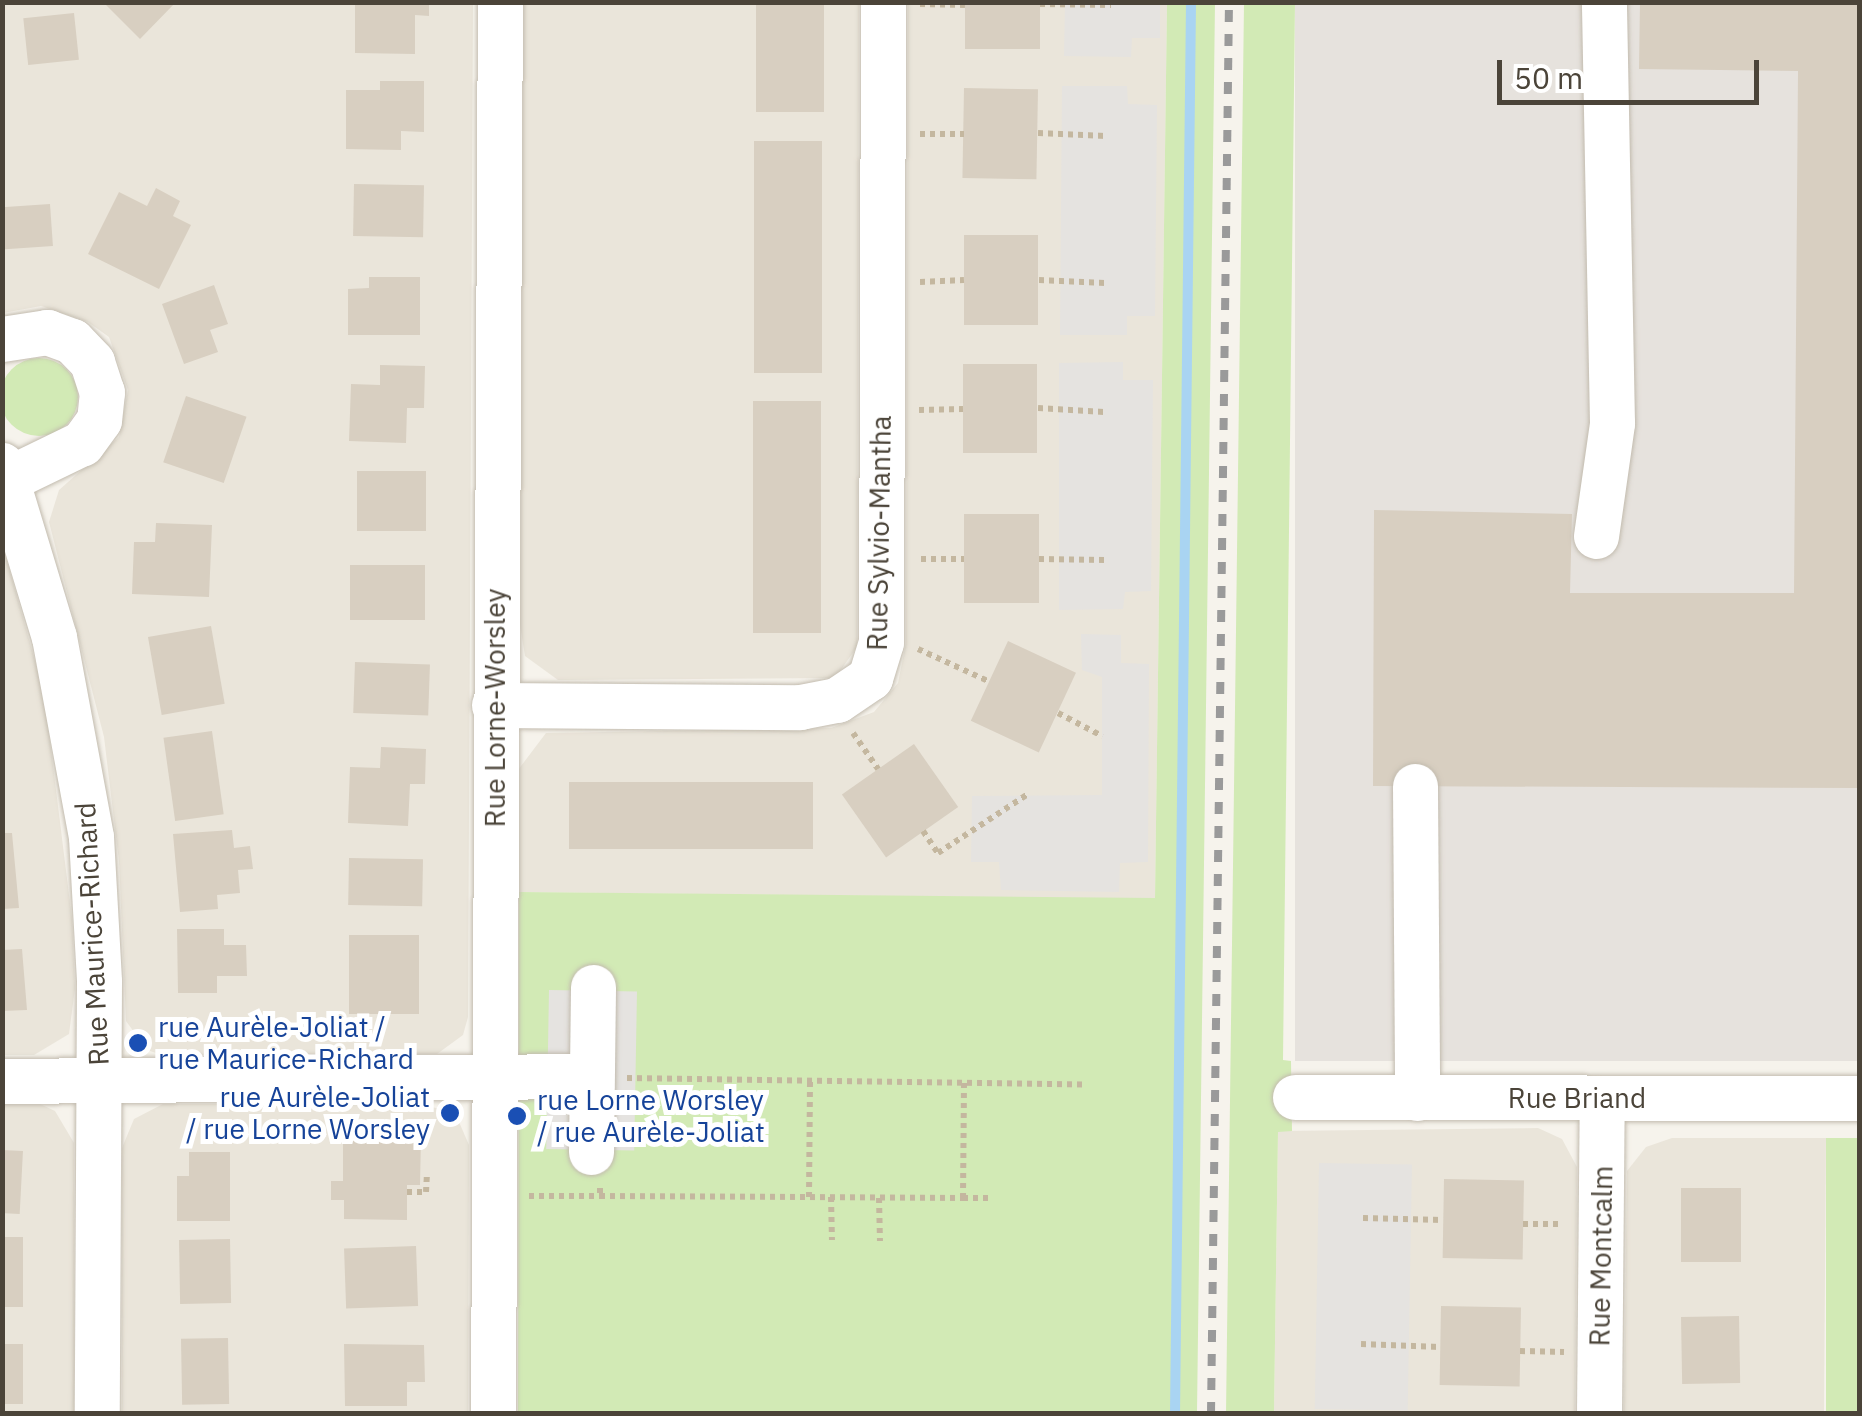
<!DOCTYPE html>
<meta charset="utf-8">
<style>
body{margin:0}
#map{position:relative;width:1862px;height:1416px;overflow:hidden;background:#f6f3ec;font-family:"IBM Plex Sans",sans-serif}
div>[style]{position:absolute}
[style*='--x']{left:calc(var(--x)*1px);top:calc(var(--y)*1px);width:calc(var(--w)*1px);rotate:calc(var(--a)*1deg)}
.residential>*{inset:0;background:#eae5da}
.industrial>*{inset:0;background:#e6e2dd;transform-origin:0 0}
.green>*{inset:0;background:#d2eab5;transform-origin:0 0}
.round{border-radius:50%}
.parking>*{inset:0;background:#e5e3e0;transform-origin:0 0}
.stream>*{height:10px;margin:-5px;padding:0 5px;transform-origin:5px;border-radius:5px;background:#a9d4f2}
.building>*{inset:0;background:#d8cfc1;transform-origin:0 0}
.path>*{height:6px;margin-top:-3px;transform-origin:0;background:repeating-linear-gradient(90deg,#c4b79f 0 5px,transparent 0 10px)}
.roads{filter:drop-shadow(0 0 2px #c2bbae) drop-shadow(0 0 2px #c2bbae)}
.minor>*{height:45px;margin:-22.5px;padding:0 22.5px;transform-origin:22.5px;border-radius:22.5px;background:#fff}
.rail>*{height:8px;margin-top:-4px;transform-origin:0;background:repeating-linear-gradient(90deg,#9a9a9a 0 12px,transparent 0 24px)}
.dots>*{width:28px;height:28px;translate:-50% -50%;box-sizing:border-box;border:5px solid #fff;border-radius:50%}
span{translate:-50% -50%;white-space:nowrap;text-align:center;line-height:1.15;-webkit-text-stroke:10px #fff;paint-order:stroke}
.street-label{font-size:28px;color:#4b4439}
.transit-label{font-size:28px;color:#164399}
.left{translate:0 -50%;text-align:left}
.right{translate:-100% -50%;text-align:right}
.frame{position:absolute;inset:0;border:5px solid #4b4439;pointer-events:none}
.scale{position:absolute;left:1497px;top:60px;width:262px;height:45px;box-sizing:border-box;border:5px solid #4b4439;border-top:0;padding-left:12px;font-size:30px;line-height:35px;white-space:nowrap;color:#4b4439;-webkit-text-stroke:8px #fff;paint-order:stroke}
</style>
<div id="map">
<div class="residential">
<i style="clip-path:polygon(2px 3px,473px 3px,468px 1017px,463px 1035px,437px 1054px,162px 1055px,147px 1050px,126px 1021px,119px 861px,104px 737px,49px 522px,59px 490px,119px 437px,128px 390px,109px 337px,88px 322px,41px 306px,3px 313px)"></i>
<i style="clip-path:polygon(523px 3px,859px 3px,857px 647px,835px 678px,558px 680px,525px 656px,520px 625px)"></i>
<i style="clip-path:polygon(908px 3px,1167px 3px,1155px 899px,519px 892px,518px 770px,546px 733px,831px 728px,874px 712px,898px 683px,906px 643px)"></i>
<i style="clip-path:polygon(2px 543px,44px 693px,72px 919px,75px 988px,69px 1034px,34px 1055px,3px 1055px)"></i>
<i style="clip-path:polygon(3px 1103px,38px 1103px,55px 1111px,74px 1143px,74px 1413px,3px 1414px)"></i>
<i style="clip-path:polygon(163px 1104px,415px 1104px,447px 1110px,459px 1122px,469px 1145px,468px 1413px,122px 1414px,122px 1148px,134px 1119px)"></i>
<i style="clip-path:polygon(1538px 1128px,1562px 1139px,1577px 1167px,1575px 1413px,1274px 1414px,1278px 1131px)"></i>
<i style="clip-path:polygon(1672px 1138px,1826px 1138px,1824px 1413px,1624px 1414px,1627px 1171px,1646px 1147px)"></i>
</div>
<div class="industrial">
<i style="left:1295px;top:3px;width:564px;height:1058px"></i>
</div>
<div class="green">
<i style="clip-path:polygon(1295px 2px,1283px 1060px,1291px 1061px,1292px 1131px,1278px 1132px,1274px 1413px,1226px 1414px,1244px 3px)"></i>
<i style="clip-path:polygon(1167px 3px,1215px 3px,1197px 1413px,518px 1414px,519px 892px,1155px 898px)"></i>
<i class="round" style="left:0;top:358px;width:78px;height:78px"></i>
<i style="left:1826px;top:1138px;width:33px;height:275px"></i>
</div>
<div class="parking">
<i style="clip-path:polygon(1065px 3px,1160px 3px,1160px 38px,1132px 38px,1131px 57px,1064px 56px)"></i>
<i style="clip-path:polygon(1062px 86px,1127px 86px,1128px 104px,1157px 105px,1155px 316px,1127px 316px,1127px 335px,1060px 335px)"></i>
<i style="clip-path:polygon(1123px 362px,1123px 380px,1153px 380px,1151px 591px,1125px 592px,1123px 609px,1059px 610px,1059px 363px)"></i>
<i style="clip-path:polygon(1081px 634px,1121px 635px,1121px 663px,1149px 664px,1148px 862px,1120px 863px,1119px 892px,1001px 890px,999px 862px,971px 862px,972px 796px,1102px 795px,1102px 677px,1082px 670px)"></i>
<i style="left:549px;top:990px;width:88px;height:159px;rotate:1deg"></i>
<i style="left:1319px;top:1163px;width:93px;height:246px;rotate:1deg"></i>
</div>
<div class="stream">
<i style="--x:1175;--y:1414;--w:1412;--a:-89.35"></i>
</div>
<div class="building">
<i style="clip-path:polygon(103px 2px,176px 2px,140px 39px)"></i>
<i style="clip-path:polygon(355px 2px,429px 2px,429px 16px,415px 15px,415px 54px,355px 53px)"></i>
<i style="left:756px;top:2px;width:68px;height:110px"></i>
<i style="left:965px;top:2px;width:75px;height:47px"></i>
<i style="clip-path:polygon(1640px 2px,1860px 2px,1860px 788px,1373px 786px,1374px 510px,1572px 514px,1570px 593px,1794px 593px,1798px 71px,1639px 69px)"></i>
<i style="left:74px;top:13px;width:47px;height:51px;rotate:84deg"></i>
<i style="clip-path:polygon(380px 81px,424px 81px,424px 132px,401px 131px,401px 150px,346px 149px,346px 90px,380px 90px)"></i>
<i style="left:964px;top:88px;width:74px;height:90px;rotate:1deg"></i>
<i style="left:754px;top:141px;width:68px;height:232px"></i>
<i style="left:354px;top:184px;width:70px;height:52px;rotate:1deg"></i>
<i style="clip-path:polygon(156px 188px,180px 201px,173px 216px,191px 225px,159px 289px,88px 254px,119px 192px,147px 206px)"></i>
<i style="left:50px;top:204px;width:42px;height:48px;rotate:86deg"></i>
<i style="left:964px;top:235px;width:74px;height:90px"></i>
<i style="clip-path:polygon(369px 277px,420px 277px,420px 335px,348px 335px,348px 289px,369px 288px)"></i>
<i style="clip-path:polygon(214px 285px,228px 324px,210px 330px,218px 352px,184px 364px,162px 304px)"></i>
<i style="left:963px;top:364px;width:74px;height:89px"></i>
<i style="clip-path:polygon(380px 365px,425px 366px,424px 408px,407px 408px,406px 443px,349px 441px,351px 384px,380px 385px)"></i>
<i style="left:186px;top:396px;width:64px;height:70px;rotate:19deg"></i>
<i style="left:753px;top:401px;width:68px;height:232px"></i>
<i style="left:357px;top:471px;width:69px;height:60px"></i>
<i style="left:964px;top:514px;width:75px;height:89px"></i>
<i style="clip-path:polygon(156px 523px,212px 525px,209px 597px,132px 594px,134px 542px,155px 542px)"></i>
<i style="left:350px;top:565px;width:75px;height:55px"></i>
<i style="left:211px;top:626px;width:79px;height:64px;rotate:80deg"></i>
<i style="left:1008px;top:641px;width:75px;height:88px;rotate:25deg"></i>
<i style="left:355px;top:662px;width:75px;height:51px;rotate:2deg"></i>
<i style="left:212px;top:731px;width:84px;height:49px;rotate:82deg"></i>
<i style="left:914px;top:744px;width:77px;height:88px;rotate:55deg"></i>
<i style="clip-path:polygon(381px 747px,426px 749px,425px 784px,410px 784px,408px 826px,348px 823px,350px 767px,380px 768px)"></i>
<i style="left:569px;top:782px;width:244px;height:67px"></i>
<i style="clip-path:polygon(232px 830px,234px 848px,250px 846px,253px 869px,238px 870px,240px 893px,217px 895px,218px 909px,180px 912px,173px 834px)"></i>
<i style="clip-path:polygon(2px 833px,12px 833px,19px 908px,2px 909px)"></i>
<i style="left:349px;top:858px;width:74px;height:47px;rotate:1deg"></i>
<i style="clip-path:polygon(177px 929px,224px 929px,224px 945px,246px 945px,247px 976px,217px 976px,217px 993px,178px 993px)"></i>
<i style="left:349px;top:935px;width:70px;height:79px"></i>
<i style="clip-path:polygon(22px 949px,27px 1010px,2px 1011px,2px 950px)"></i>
<i style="clip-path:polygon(343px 1135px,421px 1136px,420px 1185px,407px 1185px,407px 1220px,344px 1219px,344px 1200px,331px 1200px,331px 1181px,343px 1181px)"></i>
<i style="left:2px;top:1150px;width:21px;height:63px;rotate:3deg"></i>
<i style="clip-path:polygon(189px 1152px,230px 1152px,230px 1221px,177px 1221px,177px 1176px,189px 1176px)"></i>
<i style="left:1444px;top:1179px;width:80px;height:79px;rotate:1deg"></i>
<i style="left:1681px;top:1188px;width:60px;height:74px"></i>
<i style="left:2px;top:1237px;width:21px;height:70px"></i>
<i style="left:230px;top:1239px;width:64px;height:51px;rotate:89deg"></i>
<i style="left:416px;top:1246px;width:60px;height:72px;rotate:88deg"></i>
<i style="left:1441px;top:1306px;width:80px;height:79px;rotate:1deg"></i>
<i style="left:1739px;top:1316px;width:67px;height:58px;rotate:89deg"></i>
<i style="left:228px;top:1338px;width:66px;height:47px;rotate:89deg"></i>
<i style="left:2px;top:1344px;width:21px;height:60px"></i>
<i style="clip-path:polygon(344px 1344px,424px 1345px,425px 1382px,407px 1382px,407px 1406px,345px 1406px)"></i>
</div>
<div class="path">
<i style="--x:920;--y:4;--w:45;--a:1.3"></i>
<i style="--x:1040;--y:4;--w:71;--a:0.8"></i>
<i style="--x:1038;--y:133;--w:68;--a:2.5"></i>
<i style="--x:920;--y:134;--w:44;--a:0"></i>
<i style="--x:1039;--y:280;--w:66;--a:2.6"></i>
<i style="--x:920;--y:282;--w:44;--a:-2.6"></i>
<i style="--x:1038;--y:408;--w:66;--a:3.5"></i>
<i style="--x:919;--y:410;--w:44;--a:-1.3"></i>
<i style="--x:921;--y:559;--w:43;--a:0"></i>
<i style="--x:1039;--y:559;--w:66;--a:0.9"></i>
<i style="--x:918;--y:649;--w:79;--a:24.6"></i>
<i style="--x:1058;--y:713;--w:50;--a:27.6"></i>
<i style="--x:853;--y:733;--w:44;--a:55.2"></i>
<i style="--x:923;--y:831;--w:27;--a:56"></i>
<i style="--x:938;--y:853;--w:108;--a:-33.2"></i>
<i style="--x:627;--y:1078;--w:457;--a:0.8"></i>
<i style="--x:600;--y:1188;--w:8;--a:90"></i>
<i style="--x:600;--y:1196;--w:363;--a:0.3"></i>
<i style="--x:963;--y:1198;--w:118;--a:-89.5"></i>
<i style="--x:407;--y:1192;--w:19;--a:0"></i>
<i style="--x:426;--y:1192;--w:17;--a:-87"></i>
<i style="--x:529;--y:1196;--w:71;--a:0"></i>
<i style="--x:809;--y:1197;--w:119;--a:-89.5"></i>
<i style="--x:831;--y:1197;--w:43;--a:88.7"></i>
<i style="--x:879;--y:1198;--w:43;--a:88.7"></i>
<i style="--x:963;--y:1198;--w:29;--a:0"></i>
<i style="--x:1363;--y:1218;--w:80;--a:1.4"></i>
<i style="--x:1523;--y:1224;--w:39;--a:0"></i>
<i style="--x:1361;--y:1344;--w:79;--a:2.2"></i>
<i style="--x:1520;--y:1351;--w:44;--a:1.3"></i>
</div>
<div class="roads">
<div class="minor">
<i style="--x:2;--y:339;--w:46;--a:-8.8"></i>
<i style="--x:47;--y:332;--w:27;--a:20"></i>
<i style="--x:72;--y:341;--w:29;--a:46"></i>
<i style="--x:92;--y:362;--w:32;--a:72"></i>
<i style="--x:102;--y:392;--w:28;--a:96"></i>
<i style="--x:99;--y:420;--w:29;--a:126"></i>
<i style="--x:82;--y:443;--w:82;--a:154.1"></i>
<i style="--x:2;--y:465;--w:180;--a:73.2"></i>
<i style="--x:54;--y:637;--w:203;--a:79.5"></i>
<i style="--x:91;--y:837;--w:145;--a:86.8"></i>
<i style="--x:99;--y:982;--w:432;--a:90.3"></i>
<i style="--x:1596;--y:536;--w:114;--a:-81.9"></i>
<i style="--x:1612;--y:423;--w:421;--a:-91.1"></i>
<i style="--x:494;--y:705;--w:306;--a:0.4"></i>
<i style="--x:800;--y:707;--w:38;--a:-11"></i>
<i style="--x:837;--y:700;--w:40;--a:-34"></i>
<i style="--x:870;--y:678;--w:38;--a:-73"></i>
<i style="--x:881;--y:642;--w:640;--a:-89.82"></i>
<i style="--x:1415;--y:786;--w:312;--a:89.6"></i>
<i style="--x:2;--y:1081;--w:589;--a:-0.49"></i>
<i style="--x:1295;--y:1097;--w:565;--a:0.1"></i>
<i style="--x:591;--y:1152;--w:165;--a:-89.3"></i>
<i style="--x:493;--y:1414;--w:1412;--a:-89.72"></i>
<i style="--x:1599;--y:1414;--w:316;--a:-89.5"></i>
</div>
</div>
<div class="rail">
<i style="--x:1211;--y:1414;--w:1412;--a:-89.27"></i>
</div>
<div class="dots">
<i style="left:138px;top:1043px;background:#1a4fb4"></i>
<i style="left:450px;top:1113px;background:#1a4fb4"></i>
<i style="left:517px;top:1116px;background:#1a4fb4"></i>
</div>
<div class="street-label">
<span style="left:879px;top:533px;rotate:-89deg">Rue Sylvio-Mantha</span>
<span style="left:495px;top:708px;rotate:-90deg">Rue Lorne-Worsley</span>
<span style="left:92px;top:934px;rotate:-93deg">Rue Maurice-Richard</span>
<span style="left:1577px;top:1098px">Rue Briand</span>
<span style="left:1601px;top:1256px;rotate:-89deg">Rue Montcalm</span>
</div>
<div class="transit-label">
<span class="left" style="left:158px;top:1043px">rue Aurèle-Joliat /<br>rue Maurice-Richard</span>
<span class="right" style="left:430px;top:1113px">rue Aurèle-Joliat<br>/ rue Lorne Worsley</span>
<span class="left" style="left:537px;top:1116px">rue Lorne Worsley<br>/ rue Aurèle-Joliat</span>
</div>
<div class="frame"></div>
<div class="scale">50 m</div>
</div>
